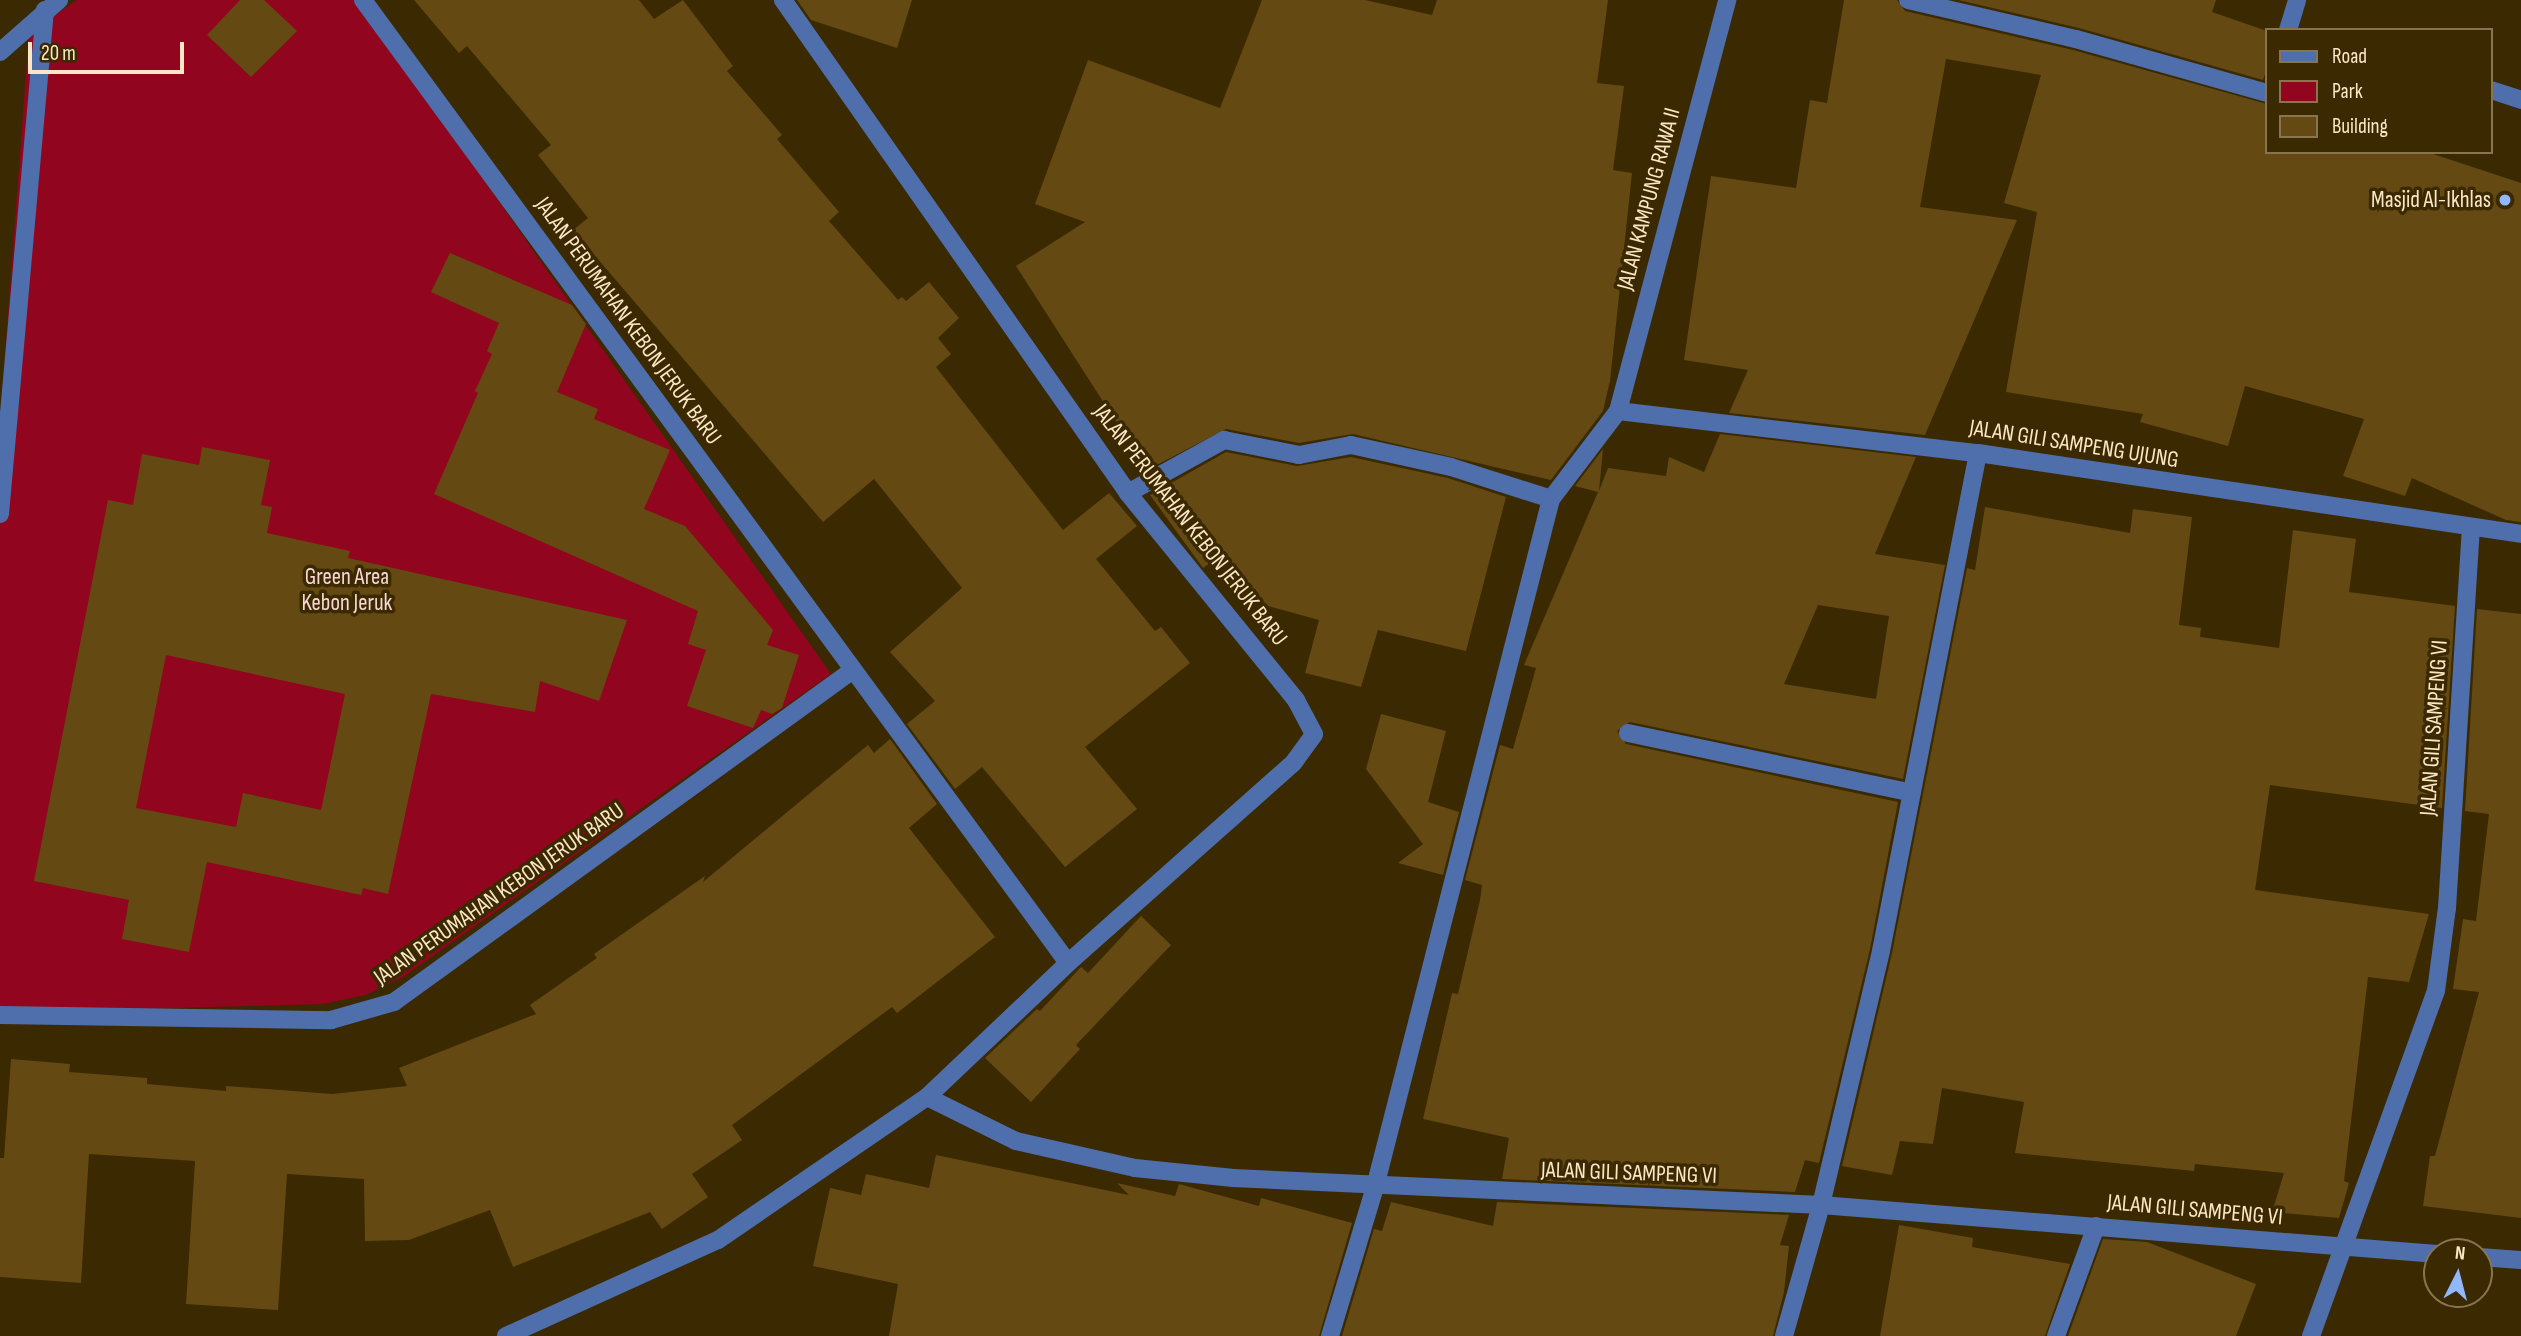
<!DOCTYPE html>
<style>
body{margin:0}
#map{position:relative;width:2521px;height:1336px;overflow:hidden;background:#3b2902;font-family:"Sofia Sans Condensed",sans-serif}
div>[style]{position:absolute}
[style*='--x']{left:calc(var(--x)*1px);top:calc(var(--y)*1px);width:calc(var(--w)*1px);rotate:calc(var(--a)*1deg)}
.green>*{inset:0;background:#91051f}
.building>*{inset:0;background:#644a12}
.street>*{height:18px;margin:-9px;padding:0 9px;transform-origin:9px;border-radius:9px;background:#4e6fab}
.dots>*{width:19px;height:19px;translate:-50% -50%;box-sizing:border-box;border:4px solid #3b2902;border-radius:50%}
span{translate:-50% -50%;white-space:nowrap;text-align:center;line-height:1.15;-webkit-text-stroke:7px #3b2902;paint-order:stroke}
.street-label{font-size:23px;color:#fbe7c6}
.poi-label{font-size:23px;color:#fbe7c6}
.right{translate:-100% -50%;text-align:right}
.park-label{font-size:23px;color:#fad7d5}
.legend{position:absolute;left:2265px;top:28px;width:228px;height:126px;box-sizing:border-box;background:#3b2902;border:2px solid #887550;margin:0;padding:9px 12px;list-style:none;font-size:21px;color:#fbe7c6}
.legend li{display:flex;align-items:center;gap:14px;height:35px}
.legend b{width:35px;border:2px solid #887550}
.north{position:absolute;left:2423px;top:1238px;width:70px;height:70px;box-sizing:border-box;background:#3b2902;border:2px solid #887550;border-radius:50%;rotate:6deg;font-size:19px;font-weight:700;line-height:28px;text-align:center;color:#fbe7c6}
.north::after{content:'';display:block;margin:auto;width:24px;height:32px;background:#91b8fd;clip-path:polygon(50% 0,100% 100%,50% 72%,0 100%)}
.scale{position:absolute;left:28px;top:42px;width:156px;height:32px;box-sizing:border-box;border:4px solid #fbe7c6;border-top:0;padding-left:9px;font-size:21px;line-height:24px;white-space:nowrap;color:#fbe7c6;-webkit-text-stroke:5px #3b2902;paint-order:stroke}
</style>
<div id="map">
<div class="green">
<i style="clip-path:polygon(77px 0,357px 0,831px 674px,403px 977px,366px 995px,323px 1004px,0 1013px,0 423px,29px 33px)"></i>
</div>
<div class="building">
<i style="clip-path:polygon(240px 0,264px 0,297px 31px,251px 77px,207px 35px)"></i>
<i style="clip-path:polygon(414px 0,639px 0,654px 19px,683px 0,733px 66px,727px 71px,782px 135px,777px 139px,839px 212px,829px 221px,898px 300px,902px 297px,906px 301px,929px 282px,959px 318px,938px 338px,951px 354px,936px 367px,1063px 530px,1109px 493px,1137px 526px,1096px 559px,1155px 631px,1161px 627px,1190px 663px,1085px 747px,1137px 809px,1065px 867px,982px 767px,955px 789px,907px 724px,935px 701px,890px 652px,962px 588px,874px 479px,823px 522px,573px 230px,588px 218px,538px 155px,551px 145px,467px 46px,459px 53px)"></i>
<i style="clip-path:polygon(797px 0,912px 0,897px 48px,811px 20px)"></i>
<i style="clip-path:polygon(1262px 0,1365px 0,1432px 15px,1437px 0,1608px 0,1597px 83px,1624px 86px,1613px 170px,1632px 173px,1610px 381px,1603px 411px,1551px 480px,1353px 434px,1299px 443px,1226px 429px,1147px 470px,1016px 266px,1085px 222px,1035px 204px,1088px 60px,1220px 108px)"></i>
<i style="clip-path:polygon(1844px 0,1897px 0,1905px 11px,2073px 50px,2267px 104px,2267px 152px,2427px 152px,2521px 183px,2521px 522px,2506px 520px,2412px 478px,2405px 496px,2343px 476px,2364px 419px,2245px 386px,2228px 446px,2140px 422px,2143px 414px,2006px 392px,2037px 212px,2004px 203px,2041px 75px,1946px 59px,1920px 207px,2017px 220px,1925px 435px,1729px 413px,1748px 370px,1684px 360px,1711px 176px,1796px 188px,1810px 100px,1827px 103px)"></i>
<i style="clip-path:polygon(1958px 0,2216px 0,2212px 12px,2267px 31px,2267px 68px,2263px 80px,2079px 28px)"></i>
<i style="clip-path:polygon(450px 253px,572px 305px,586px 324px,557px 392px,598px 409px,594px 419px,670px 450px,644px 509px,685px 526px,773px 630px,767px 645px,799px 655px,782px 708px,772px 714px,761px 710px,753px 728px,687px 706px,706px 650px,688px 644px,698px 611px,434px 494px,478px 393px,475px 391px,492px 354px,487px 351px,499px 323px,431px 292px)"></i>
<i style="clip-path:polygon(evenodd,1720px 434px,1916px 457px,1875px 554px,1945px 565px,1903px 779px,1630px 722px,1617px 731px,1626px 744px,1898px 802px,1870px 949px,1819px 1163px,1805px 1160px,1795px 1192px,1502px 1179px,1509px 1138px,1423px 1119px,1452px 993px,1458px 994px,1480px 900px,1482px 885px,1465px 880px,1500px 745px,1513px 749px,1536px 668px,1524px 665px,1598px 492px,1575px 486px,1603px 449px,1599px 491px,1608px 468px,1666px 476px,1669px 457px,1704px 472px,1720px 434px,1818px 605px,1889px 616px,1876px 699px,1784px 684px,1818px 605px)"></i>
<i style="clip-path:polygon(evenodd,202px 447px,270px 460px,261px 505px,272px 507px,267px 533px,350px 551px,348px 558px,627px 620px,599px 701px,540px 681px,535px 712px,431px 694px,388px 894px,363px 888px,361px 895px,207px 862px,189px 952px,122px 939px,129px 900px,34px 881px,108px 500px,133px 505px,142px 454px,199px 465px,202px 447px,166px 655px,345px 694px,321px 810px,243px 793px,236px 827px,136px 808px,166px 655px)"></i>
<i style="clip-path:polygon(1226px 452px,1297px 466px,1351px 457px,1448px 478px,1506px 497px,1466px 651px,1378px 630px,1361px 687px,1305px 673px,1319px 620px,1254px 602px,1246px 608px,1211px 562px,1203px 568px,1150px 495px)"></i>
<i style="clip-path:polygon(1985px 507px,2130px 533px,2133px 509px,2192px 517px,2179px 625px,2201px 628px,2200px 637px,2279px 648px,2293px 530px,2356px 539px,2349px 592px,2455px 606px,2442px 808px,2270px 785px,2255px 890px,2429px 914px,2409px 982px,2368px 977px,2344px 1181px,2349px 1183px,2339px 1218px,2272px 1212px,2284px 1173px,2195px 1164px,2194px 1171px,2015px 1153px,2024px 1102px,1942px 1088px,1933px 1144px,1900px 1141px,1892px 1175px,1842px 1166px,1892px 953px,1967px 568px,1975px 570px)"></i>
<i style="clip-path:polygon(2477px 609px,2521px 614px,2521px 1218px,2423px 1206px,2430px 1156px,2435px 1156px,2479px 992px,2453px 989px,2463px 919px,2476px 921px,2489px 814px,2465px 811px)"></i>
<i style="clip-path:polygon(1381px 714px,1446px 731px,1428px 802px,1459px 812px,1443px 875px,1398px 863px,1423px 844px,1366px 769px)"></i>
<i style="clip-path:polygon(890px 739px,937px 804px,909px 828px,995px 937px,897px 1013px,892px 1007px,732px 1125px,742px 1140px,692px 1174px,708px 1197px,662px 1229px,650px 1212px,513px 1267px,490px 1210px,409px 1240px,365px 1241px,364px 1179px,287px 1174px,278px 1310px,186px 1304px,195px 1161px,89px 1154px,81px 1283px,0 1277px,0 1158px,4px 1158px,11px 1059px,70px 1064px,69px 1072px,147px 1078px,147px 1084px,226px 1091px,226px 1086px,332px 1094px,407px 1086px,399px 1068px,536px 1014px,530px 1005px,597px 958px,594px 954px,705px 876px,703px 882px,868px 745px,874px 753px)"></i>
<i style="clip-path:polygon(1141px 916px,1171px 945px,1076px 1045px,1080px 1049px,1031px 1102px,985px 1058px,1037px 1009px,1040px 1011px,1081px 967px,1088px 973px)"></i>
<i style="clip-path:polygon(936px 1155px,1129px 1195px,1117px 1183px,1175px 1196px,1179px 1184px,1259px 1206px,1261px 1198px,1352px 1223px,1319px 1336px,889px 1336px,898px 1284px,813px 1266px,830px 1188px,861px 1195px,866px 1174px,929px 1188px)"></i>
<i style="clip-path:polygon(1391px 1202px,1493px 1226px,1497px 1202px,1789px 1215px,1780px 1245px,1789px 1246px,1784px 1292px,1773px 1336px,1342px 1336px,1374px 1229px,1382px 1231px)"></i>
<i style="clip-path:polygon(1899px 1225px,1973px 1238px,1972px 1247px,2070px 1264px,2045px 1336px,1880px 1336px)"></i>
<i style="clip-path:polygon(2103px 1239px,2147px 1242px,2256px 1284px,2236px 1336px,2068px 1336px)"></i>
</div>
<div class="street">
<i style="--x:363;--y:0;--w:1193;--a:53.79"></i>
<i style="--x:1908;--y:0;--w:172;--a:13.1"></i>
<i style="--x:2076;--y:39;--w:198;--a:15.8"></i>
<i style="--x:2288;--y:30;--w:31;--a:-73"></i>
<i style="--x:0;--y:52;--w:79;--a:-41.4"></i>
<i style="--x:2491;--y:90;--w:32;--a:18"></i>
<i style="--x:1618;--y:411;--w:362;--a:6.7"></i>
<i style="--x:1978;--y:453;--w:549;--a:8.48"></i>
<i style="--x:1128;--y:493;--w:110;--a:-28.9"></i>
<i style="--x:1224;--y:440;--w:76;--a:11.3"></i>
<i style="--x:1299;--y:455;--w:53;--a:-10.9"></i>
<i style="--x:1351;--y:445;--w:102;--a:12.4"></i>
<i style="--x:1451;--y:467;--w:105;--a:17.7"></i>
<i style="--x:1551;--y:499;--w:111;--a:-52.7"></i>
<i style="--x:1618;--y:411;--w:425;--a:-75.1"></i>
<i style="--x:0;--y:514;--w:506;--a:-84.9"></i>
<i style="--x:1628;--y:733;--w:290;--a:11.9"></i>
<i style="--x:0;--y:1015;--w:331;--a:0.9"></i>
<i style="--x:331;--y:1020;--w:66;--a:-15.9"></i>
<i style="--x:394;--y:1002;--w:566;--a:-35.88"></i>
<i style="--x:927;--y:1097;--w:99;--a:26.3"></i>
<i style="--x:1016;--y:1141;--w:122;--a:12.8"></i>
<i style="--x:1135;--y:1168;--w:99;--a:5.8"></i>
<i style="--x:1233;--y:1178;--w:589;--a:2.63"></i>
<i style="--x:1821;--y:1205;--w:618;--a:4.55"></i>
<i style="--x:2479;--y:1257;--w:42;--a:4.1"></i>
<i style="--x:506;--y:1336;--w:233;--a:-24.4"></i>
<i style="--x:718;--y:1240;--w:253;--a:-34.4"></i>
<i style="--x:927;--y:1097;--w:195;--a:-43.5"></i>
<i style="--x:1068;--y:963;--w:302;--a:-41.6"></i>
<i style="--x:1294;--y:762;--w:34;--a:-54"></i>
<i style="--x:1314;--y:734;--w:38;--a:-118"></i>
<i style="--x:1296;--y:700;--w:267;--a:-129.1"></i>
<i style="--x:1128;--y:493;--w:602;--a:-124.98"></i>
<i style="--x:1330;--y:1336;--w:156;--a:-73.2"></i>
<i style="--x:1375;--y:1187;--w:710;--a:-75.65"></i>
<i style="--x:1784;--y:1336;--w:136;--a:-74.2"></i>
<i style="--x:1821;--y:1205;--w:261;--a:-76.7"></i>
<i style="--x:1881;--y:951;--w:507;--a:-78.98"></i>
<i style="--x:2056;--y:1336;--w:117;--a:-70"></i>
<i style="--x:2311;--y:1336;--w:367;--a:-70.1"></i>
<i style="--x:2436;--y:991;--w:84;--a:-82.5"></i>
<i style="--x:2447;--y:908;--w:379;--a:-86.4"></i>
</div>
<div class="dots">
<i style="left:2505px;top:200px;background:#91b8fd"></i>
</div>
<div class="street-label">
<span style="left:1649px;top:199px;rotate:-75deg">JALAN KAMPUNG RAWA II</span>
<span style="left:628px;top:321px;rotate:54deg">JALAN PERUMAHAN KEBON JERUK BARU</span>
<span style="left:2074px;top:444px;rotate:9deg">JALAN GILI SAMPENG UJUNG</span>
<span style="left:1190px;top:525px;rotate:52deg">JALAN PERUMAHAN KEBON JERUK BARU</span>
<span style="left:2434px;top:728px;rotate:-86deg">JALAN GILI SAMPENG VI</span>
<span style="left:499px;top:894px;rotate:-35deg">JALAN PERUMAHAN KEBON JERUK BARU</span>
<span style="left:1629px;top:1173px;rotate:2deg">JALAN GILI SAMPENG VI</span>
<span style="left:2195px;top:1210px;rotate:5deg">JALAN GILI SAMPENG VI</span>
</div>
<div class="poi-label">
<span class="right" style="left:2491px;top:200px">Masjid Al-Ikhlas</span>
</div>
<div class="park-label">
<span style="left:347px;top:590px">Green Area<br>Kebon Jeruk</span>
</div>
<ul class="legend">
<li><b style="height:9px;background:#4e6fab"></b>Road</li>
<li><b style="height:19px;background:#91051f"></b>Park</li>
<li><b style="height:19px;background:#644a12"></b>Building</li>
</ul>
<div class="north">N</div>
<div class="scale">20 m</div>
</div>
